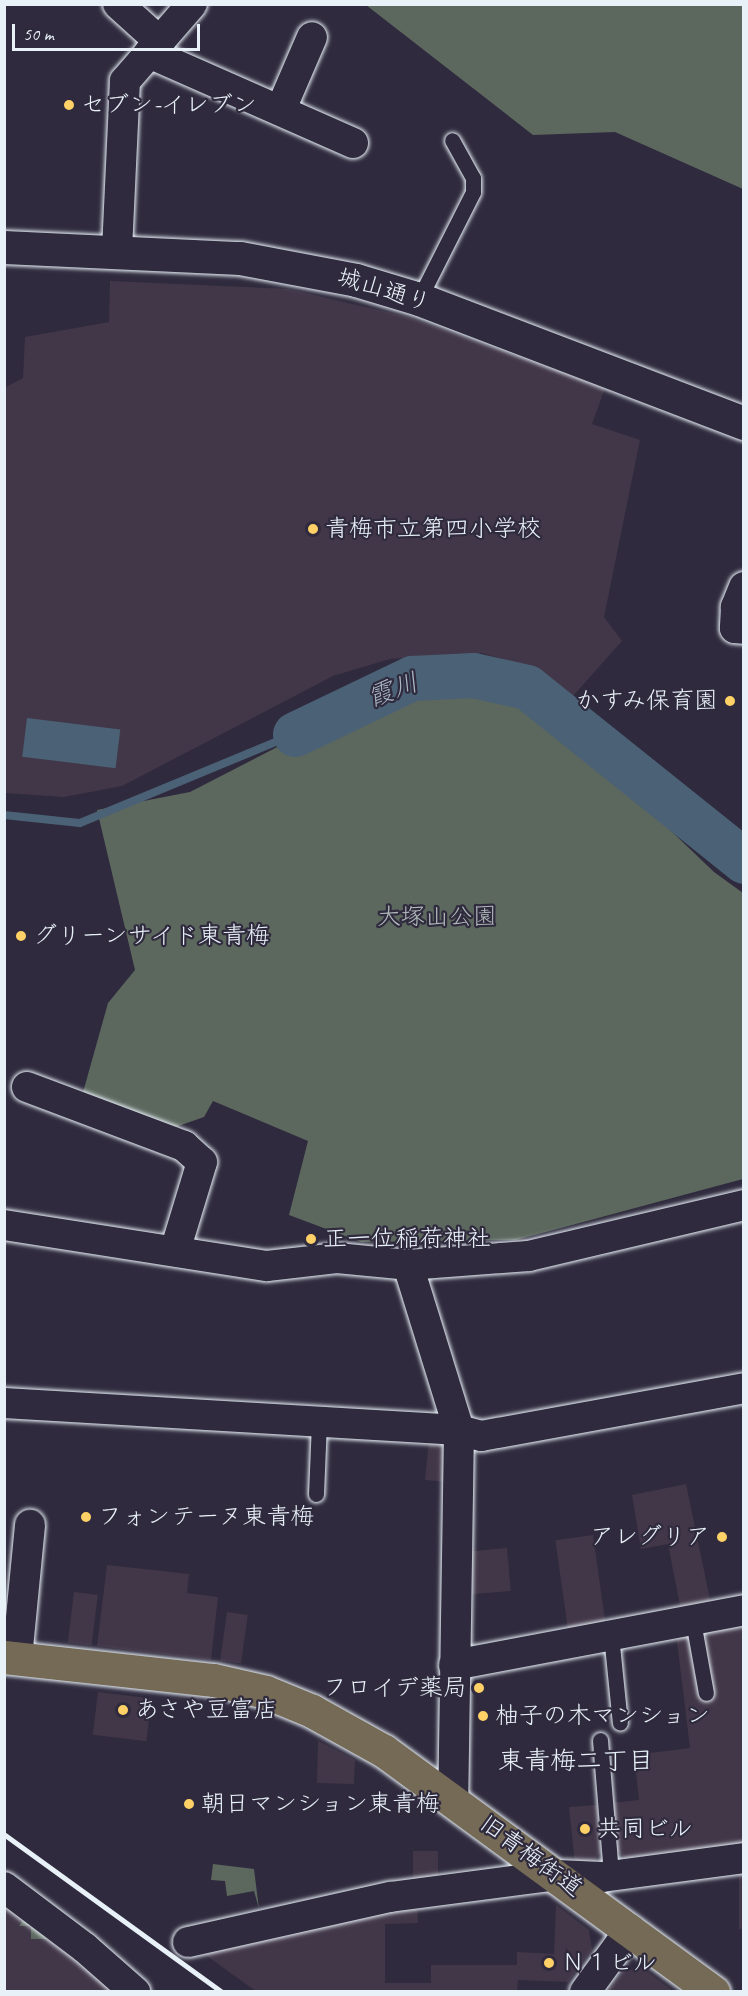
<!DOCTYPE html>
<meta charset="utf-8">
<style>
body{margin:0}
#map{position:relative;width:748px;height:1996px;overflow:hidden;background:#2f2a3d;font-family:Caveat,"Klee One",sans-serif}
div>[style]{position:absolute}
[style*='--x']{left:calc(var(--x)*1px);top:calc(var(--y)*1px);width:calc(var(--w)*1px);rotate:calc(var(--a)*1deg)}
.built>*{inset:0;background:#423748;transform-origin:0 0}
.green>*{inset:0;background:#5c685e}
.water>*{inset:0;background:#4b6176;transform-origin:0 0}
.stream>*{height:8px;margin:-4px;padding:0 4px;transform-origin:4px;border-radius:4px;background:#4b6176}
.river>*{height:45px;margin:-22.5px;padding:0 22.5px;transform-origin:22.5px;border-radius:22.5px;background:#4b6176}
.roads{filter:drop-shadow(0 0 2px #e8f1f8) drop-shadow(0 0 2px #e8f1f8)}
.service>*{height:15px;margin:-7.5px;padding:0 7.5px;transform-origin:7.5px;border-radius:7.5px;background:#2f2a3d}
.minor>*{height:30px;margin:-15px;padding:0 15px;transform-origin:15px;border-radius:15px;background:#2f2a3d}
.tertiary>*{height:33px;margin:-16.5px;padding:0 16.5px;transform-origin:16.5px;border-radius:16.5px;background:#2f2a3d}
.primary>*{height:33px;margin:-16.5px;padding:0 16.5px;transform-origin:16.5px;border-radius:16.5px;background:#756a55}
.rail>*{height:4.5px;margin:-2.25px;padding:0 2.25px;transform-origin:2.25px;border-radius:2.25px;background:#e8f1f8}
.dots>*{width:16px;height:16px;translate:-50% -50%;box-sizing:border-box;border:3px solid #2f2a3d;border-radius:50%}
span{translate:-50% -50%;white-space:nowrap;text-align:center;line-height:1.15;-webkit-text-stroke:4.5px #2f2a3d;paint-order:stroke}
.poi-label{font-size:24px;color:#e8f1f8}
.left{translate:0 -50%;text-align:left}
.right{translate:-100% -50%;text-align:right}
.street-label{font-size:24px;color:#e8f1f8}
.park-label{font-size:24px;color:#b0baba}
.water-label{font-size:26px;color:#a9b7c4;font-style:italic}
.neighbourhood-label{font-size:26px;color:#e8f1f8}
.frame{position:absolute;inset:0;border:6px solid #e8f1f8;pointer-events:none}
.scale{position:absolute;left:12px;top:24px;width:188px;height:27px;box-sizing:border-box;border:3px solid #e8f1f8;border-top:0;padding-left:8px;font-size:18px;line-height:21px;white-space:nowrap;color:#e8f1f8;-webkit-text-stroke:4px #2f2a3d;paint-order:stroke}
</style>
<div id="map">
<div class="built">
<i style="clip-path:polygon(110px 281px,288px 289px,408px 317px,605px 388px,592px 424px,640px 440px,604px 617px,622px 641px,573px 696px,524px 665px,481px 653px,390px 659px,333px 676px,122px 786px,64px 797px,5px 793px,4px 388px,23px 378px,25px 337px,109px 322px)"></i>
<i style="clip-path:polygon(429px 1439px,435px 1439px,449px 1454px,448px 1482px,425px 1480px)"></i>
<i style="clip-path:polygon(686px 1484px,712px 1609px,682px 1616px,668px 1544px,641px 1549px,632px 1495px)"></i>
<i style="left:593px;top:1535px;width:95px;height:38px;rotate:82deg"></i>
<i style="left:507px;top:1548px;width:43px;height:39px;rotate:85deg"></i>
<i style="clip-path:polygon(107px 1565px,189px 1574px,187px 1593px,218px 1597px,211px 1660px,97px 1646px)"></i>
<i style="left:74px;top:1592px;width:24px;height:51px;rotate:7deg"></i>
<i style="left:227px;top:1612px;width:21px;height:49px;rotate:8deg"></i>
<i style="clip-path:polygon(743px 1618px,743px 1844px,625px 1858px,616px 1849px,612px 1803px,639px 1800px,634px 1755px,690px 1748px,676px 1633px)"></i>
<i style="left:98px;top:1692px;width:54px;height:43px;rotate:7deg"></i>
<i style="clip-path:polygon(318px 1741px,355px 1760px,354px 1784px,317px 1783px)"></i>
<i style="clip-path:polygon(597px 1805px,601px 1851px,594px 1862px,575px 1864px,569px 1807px)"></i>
<i style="left:413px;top:1851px;width:25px;height:33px"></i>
<i style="left:743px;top:1871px;width:58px;height:4px;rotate:90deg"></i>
<i style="clip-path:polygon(4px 1897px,122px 1991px,5px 1991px)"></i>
<i style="clip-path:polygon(417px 1903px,418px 1923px,385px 1924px,385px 1983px,431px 1983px,431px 1965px,517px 1965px,517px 1952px,554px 1954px,556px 1905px,589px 1930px,592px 1949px,568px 1982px,518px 1980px,517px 1991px,257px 1992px,196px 1948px)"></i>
<i style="clip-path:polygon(642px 1968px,673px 1991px,608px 1991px,623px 1971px)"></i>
</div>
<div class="green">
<i style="clip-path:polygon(366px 5px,743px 5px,743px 189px,615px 132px,533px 135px)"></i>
<i style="clip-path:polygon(423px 672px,473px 675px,526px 692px,714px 872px,743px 893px,743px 1179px,516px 1240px,361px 1242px,289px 1215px,308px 1141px,213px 1101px,204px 1117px,164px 1131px,82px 1096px,108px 1003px,135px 970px,97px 810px,190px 792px)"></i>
<i style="clip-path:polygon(213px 1864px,254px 1869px,259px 1909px,254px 1891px,227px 1896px,225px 1881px,211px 1880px)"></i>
<i style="clip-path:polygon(24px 1919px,54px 1939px,31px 1939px,31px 1926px,19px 1926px)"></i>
</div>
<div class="water">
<i style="left:27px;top:718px;width:94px;height:39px;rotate:7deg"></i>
</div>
<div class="stream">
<i style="--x:4;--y:815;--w:76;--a:6"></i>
<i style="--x:80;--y:823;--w:233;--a:-22.5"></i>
</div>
<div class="river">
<i style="--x:295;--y:734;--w:130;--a:-25.6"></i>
<i style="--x:412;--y:678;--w:61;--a:-2.8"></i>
<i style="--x:473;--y:675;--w:55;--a:12.5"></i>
<i style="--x:527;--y:687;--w:278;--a:38.7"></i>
</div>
<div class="roads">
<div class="service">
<i style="--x:419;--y:299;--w:120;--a:-63.2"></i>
<i style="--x:473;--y:192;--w:14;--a:-90"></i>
<i style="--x:473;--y:178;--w:43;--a:-118.9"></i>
<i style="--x:316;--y:1494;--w:72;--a:-87.6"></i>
<i style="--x:693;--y:1621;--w:73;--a:79.8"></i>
<i style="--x:611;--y:1635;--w:88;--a:84.2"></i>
<i style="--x:600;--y:1740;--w:135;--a:85.3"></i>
</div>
<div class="minor">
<i style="--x:118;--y:4;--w:55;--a:42.1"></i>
<i style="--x:149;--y:53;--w:223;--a:23.8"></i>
<i style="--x:281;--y:109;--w:78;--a:-66.7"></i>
<i style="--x:117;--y:250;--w:169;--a:-87.3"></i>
<i style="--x:125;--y:81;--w:102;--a:-49"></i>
<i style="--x:744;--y:587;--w:22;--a:112"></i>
<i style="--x:736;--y:607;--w:21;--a:93"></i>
<i style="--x:735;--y:628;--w:9;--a:6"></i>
<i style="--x:27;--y:1087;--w:168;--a:20.6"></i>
<i style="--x:184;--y:1146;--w:24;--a:42"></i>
<i style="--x:202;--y:1162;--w:93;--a:106.9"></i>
<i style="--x:4;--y:1225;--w:266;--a:8.9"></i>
<i style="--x:267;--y:1266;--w:70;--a:-6.5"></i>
<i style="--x:337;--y:1258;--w:71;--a:5.6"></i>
<i style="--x:408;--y:1265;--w:121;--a:-4.3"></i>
<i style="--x:529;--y:1256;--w:221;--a:-13.3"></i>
<i style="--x:408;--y:1265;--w:173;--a:72.8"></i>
<i style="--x:459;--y:1430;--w:369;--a:90.9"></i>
<i style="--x:4;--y:1403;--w:456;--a:3.4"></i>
<i style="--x:459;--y:1430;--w:23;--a:15"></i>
<i style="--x:481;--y:1436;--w:267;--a:-10.3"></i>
<i style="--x:17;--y:1658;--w:134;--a:-84.4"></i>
<i style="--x:454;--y:1665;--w:295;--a:-10.7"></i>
<i style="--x:4;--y:1887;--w:101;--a:37"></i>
<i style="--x:85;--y:1948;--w:67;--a:41.3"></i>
<i style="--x:188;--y:1942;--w:207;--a:-12.6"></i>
<i style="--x:390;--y:1897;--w:168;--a:-7.5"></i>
<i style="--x:557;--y:1875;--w:45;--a:2.5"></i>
<i style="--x:602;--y:1877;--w:143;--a:-7.6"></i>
<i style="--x:585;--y:1992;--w:77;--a:-54"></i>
</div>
<div class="tertiary">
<i style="--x:4;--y:247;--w:236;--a:2.7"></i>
<i style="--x:240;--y:258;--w:118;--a:10.7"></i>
<i style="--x:356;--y:280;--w:66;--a:16.8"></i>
<i style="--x:419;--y:299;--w:348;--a:20.9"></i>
</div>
<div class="primary">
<i style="--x:4;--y:1657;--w:211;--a:6.3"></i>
<i style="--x:214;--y:1680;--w:53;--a:13"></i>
<i style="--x:266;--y:1692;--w:50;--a:22.4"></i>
<i style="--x:312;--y:1711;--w:82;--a:29.1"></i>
<i style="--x:384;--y:1751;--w:408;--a:36.2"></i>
</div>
</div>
<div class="rail">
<i style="--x:4;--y:1834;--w:269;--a:35.9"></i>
</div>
<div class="dots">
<i style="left:69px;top:105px;background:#ffd166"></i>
<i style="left:313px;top:529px;background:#ffd166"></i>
<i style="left:730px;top:701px;background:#ffd166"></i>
<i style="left:21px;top:936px;background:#ffd166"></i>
<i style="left:311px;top:1239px;background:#ffd166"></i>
<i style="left:86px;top:1517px;background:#ffd166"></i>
<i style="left:722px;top:1537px;background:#ffd166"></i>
<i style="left:479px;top:1688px;background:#ffd166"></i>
<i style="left:123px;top:1710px;background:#ffd166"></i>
<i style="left:483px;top:1716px;background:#ffd166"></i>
<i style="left:189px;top:1804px;background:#ffd166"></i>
<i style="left:585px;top:1829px;background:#ffd166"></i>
<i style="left:549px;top:1963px;background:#ffd166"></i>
</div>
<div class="poi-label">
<span class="left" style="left:81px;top:105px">セブン-イレブン</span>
<span class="left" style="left:325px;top:529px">青梅市立第四小学校</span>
<span class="right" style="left:718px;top:701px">かすみ保育園</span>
<span class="left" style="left:33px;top:936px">グリーンサイド東青梅</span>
<span class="left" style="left:323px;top:1239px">正一位稲荷神社</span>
<span class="left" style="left:98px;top:1517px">フォンテーヌ東青梅</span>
<span class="right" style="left:710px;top:1537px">アレグリア</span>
<span class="right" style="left:467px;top:1688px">フロイデ薬局</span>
<span class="left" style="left:135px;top:1710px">あさや豆富店</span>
<span class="left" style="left:495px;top:1716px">柚子の木マンション</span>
<span class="left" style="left:201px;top:1804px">朝日マンション東青梅</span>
<span class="left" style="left:597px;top:1829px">共同ビル</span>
<span class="left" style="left:561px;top:1963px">Ｎ１ビル</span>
</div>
<div class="street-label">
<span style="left:384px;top:290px;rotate:17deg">城山通り</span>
<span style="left:531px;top:1856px;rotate:36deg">旧青梅街道</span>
</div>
<div class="park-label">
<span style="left:437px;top:917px">大塚山公園</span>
</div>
<div class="water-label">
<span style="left:393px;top:690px;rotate:-20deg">霞川</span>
</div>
<div class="neighbourhood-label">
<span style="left:576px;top:1761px">東青梅二丁目</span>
</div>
<div class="frame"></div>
<div class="scale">50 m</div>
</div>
